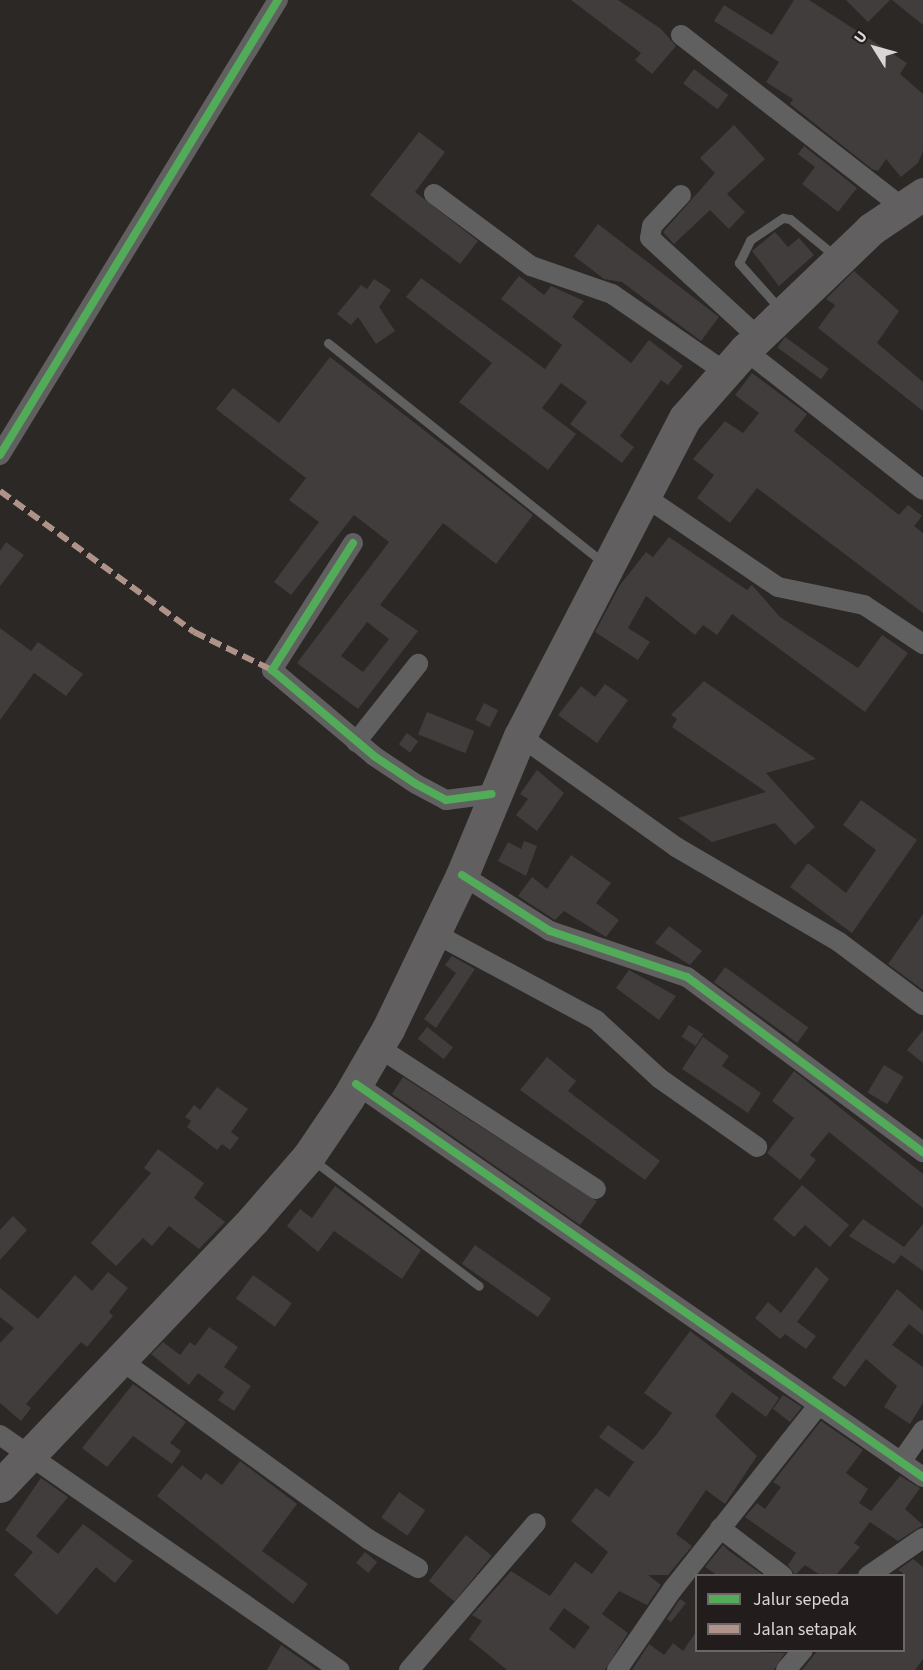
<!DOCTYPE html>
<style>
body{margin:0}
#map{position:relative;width:923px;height:1670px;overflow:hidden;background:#2b2826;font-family:"Source Sans 3",sans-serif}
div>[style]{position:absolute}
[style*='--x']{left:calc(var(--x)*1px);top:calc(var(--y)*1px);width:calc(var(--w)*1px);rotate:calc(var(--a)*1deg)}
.building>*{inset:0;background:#403d3c;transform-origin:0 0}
.service>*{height:9px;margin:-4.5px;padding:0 4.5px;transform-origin:4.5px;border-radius:4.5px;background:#616060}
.minor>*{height:20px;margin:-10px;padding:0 10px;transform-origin:10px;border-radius:10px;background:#616060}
.trunk>*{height:33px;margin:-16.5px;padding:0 16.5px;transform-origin:16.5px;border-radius:16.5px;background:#615f5f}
.quiet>*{height:6px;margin-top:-3px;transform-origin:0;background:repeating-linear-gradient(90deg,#af9288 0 12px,transparent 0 18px)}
.cycleway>*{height:8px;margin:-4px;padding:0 4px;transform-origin:4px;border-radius:4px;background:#51ab58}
span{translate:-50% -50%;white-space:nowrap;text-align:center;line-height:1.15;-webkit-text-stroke:6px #221d1c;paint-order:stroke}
.legend{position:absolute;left:695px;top:1574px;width:210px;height:78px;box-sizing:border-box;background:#221d1c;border:2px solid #6c6766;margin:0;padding:8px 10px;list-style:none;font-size:18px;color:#dad6d5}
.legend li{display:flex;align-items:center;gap:12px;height:30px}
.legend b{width:30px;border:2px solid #6c6766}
.north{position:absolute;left:845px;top:18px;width:60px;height:60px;-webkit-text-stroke:4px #221d1c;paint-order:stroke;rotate:307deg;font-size:16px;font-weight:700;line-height:24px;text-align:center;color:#dad6d5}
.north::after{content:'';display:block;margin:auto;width:21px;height:27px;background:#dad6d5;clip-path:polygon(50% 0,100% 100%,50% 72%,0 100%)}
</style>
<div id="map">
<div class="building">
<i style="clip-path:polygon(571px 0,618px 0,661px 29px,676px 46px,652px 74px,635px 60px,641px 53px)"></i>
<i style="clip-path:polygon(794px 0,809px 0,907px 63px,900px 74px,923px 94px,923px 151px,918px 163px,901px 177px,886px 159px,878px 171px,872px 169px,790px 104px,793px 99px,766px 82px,779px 62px,714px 21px,724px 5px,772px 35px)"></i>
<i style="clip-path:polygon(846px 0,890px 0,868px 22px)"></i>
<i style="clip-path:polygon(892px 0,923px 0,923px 25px)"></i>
<i style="left:694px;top:69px;width:43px;height:18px;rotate:37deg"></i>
<i style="clip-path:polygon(734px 125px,765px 159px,727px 194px,745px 212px,729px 229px,710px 210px,674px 244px,663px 232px,715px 173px,700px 158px)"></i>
<i style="clip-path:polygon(419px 132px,445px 152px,415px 192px,478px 241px,460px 264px,370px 195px)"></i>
<i style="clip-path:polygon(804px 146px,857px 188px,838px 212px,802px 184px,815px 167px,798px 154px)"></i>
<i style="clip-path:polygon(598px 224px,719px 317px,701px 341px,622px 282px,604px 279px,574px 256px)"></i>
<i style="clip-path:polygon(775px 232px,788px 247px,799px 238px,814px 255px,779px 286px,752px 251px)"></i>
<i style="clip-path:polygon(854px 271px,899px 311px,877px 343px,923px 382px,923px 411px,818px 328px,835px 305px,826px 299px)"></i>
<i style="clip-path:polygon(519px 276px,544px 295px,551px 286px,584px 301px,572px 317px,631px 363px,649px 340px,683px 366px,668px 385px,661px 380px,620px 436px,634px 447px,622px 463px,570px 424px,587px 402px,561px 383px,542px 408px,576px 434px,548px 470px,459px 402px,492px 363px,406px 297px,421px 278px,545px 369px,562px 345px,501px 299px)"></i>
<i style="clip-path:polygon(374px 279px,391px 290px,379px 307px,395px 331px,376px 344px,358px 317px,351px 325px,337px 314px,361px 285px,367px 289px)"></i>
<i style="left:785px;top:337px;width:54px;height:13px;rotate:36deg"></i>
<i style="clip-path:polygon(evenodd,330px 357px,533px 515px,496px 564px,443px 523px,380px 605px,418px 631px,358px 709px,297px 663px,389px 542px,354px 515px,291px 595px,274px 582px,319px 522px,289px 500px,306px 478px,216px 409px,233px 388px,279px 423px,330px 357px,367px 622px,389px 639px,363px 672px,341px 656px,367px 622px)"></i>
<i style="clip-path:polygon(752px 373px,807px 414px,794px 431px,899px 515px,908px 505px,922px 516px,914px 526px,923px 533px,923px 613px,757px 488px,730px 523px,697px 498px,714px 475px,693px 459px,725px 421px,743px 433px,759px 413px,735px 395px)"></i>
<i style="clip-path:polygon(669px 537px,747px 590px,752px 585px,780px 617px,858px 668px,882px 635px,908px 653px,865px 712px,732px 614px,717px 635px,703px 625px,695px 635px,646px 596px,628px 628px,650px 642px,638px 660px,595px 632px,620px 585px,646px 552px,653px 557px)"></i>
<i style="clip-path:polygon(6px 542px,24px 555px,0 586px,0 551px)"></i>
<i style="clip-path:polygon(0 628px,31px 651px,38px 642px,83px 674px,66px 696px,34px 673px,0 720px)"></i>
<i style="clip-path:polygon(704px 681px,816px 759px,766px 773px,815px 827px,795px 845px,775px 823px,712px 842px,678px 818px,766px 792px,672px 727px,677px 719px,671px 715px)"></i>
<i style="clip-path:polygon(605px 684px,628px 700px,597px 743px,558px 715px,581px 686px,595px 697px)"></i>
<i style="left:484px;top:703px;width:16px;height:19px;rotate:27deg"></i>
<i style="left:427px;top:712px;width:51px;height:24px;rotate:22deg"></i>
<i style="left:407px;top:733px;width:14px;height:14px;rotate:36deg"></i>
<i style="clip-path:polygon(537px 770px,564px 793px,537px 831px,516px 815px,528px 799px,520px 794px)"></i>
<i style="clip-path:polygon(861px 800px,917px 840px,852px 933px,790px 887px,808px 863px,846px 893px,876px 850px,843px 825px)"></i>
<i style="clip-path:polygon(524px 841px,537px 846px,526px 876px,498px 861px,508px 842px,521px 849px)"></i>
<i style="clip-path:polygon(571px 855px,611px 883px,596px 903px,619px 920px,606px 937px,564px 911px,555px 920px,518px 896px,532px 877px,547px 889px)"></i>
<i style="clip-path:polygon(923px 914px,923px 990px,888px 964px)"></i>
<i style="clip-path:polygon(669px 926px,702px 951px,690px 965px,655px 943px)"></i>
<i style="clip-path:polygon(452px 956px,475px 969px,436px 1028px,424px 1019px,456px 973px,445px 965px)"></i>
<i style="left:725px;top:967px;width:103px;height:19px;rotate:36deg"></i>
<i style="clip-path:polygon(629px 970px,676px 996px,659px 1020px,616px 988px)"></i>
<i style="left:689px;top:1025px;width:17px;height:14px;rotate:33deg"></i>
<i style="left:427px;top:1027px;width:33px;height:15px;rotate:38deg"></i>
<i style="clip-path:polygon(923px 1030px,923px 1063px,907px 1050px)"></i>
<i style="clip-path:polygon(703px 1037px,729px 1056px,722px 1066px,761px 1093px,748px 1113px,682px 1069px)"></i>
<i style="clip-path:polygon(547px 1057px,576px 1081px,568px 1091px,660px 1161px,645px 1180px,520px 1090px)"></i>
<i style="left:884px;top:1065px;width:23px;height:32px;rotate:31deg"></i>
<i style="clip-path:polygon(794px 1071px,923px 1174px,923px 1208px,829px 1132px,810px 1155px,816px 1160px,800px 1180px,767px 1153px,794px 1118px,772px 1101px)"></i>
<i style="clip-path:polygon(403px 1077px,597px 1201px,580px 1225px,392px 1094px)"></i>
<i style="clip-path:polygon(217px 1087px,248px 1109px,231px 1132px,239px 1138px,230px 1150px,222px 1144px,217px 1150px,187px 1127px,191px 1121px,185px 1117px,194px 1105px,200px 1110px)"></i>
<i style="clip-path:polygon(158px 1149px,204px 1183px,194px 1198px,225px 1222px,199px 1249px,169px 1226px,152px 1246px,143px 1238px,116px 1266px,91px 1243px,151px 1173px,144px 1168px)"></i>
<i style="clip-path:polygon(802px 1185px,849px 1225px,830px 1247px,805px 1225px,794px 1237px,773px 1219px)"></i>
<i style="clip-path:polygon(335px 1186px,421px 1250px,402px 1279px,334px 1231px,318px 1252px,287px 1226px,300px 1209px,312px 1218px)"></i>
<i style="clip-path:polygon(13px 1216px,27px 1230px,0 1260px,0 1230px)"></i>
<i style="clip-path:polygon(863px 1219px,904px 1247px,923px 1224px,923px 1271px,901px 1255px,894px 1264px,849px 1236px)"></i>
<i style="left:475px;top:1245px;width:93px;height:23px;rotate:35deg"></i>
<i style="clip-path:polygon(816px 1267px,829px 1279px,797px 1322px,816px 1336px,806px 1349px,785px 1334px,780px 1339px,755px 1318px,768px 1302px,781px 1313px)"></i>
<i style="clip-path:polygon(108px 1272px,128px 1288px,109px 1312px,113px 1316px,87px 1347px,81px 1342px,26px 1404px,31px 1408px,21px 1421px,0 1403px,0 1343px,14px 1328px,0 1317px,0 1288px,38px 1319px,75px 1275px,92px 1291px)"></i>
<i style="left:253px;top:1275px;width:48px;height:29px;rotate:36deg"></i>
<i style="clip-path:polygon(897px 1289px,923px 1311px,923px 1335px,909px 1324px,892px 1345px,923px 1367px,923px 1403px,910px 1424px,884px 1407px,897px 1386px,866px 1359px,845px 1387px,832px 1378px)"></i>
<i style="clip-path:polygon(209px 1327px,238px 1347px,224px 1367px,251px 1386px,234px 1411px,218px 1400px,224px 1392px,198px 1373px,189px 1385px,151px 1354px,163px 1342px,180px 1355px,190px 1342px,195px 1346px)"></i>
<i style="clip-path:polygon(evenodd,690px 1331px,779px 1398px,766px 1417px,732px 1392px,715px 1416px,757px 1456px,725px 1504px,706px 1490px,676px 1534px,692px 1546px,668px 1575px,648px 1575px,661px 1585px,647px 1605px,619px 1591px,602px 1614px,628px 1633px,605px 1670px,507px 1670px,469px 1639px,482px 1621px,472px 1615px,511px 1571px,550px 1596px,575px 1562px,592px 1574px,608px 1552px,571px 1521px,596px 1488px,609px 1497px,634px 1462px,599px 1437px,608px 1425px,643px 1450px,657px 1434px,672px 1413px,644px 1393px,690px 1331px,564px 1608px,590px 1627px,574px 1649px,549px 1629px,564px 1608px)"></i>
<i style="clip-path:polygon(133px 1384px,186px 1422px,170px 1443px,181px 1451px,172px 1464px,133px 1436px,107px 1467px,82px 1448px)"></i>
<i style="clip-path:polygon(783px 1395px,802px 1407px,790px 1422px,773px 1409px)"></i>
<i style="clip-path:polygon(821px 1421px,863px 1450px,846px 1473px,868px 1489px,859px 1503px,871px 1511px,900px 1476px,920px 1488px,905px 1509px,923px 1525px,898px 1541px,870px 1522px,854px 1543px,860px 1547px,836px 1575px,820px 1575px,805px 1565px,795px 1575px,788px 1565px,796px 1553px,745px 1517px,757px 1503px,765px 1509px,781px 1487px,773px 1482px)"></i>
<i style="clip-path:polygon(240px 1461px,297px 1504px,262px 1551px,308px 1584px,293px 1604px,157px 1496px,182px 1465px,201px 1480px,206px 1473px,222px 1485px)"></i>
<i style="clip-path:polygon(41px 1478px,68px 1497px,36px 1536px,58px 1554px,83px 1524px,133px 1561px,115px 1583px,96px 1567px,57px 1615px,14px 1575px,33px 1552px,5px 1530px)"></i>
<i style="left:399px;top:1492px;width:32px;height:31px;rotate:35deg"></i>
<i style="left:466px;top:1535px;width:33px;height:59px;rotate:39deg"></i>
<i style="clip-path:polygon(723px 1545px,729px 1551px,763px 1575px,717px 1575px,705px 1567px)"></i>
<i style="left:365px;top:1552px;width:16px;height:14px;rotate:40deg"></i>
<i style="clip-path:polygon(913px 1559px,923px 1567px,923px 1659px,915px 1670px,802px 1670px,818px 1650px,903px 1650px,903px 1573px,898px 1570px)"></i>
<i style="clip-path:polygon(680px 1599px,686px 1603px,671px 1622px,667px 1619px)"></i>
<i style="clip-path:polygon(696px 1632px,696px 1650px,785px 1653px,774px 1670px,632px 1670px,649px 1644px,664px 1655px,673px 1643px,683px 1651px)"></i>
<i style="clip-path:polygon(281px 1645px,317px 1670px,267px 1670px)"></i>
</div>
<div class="service">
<i style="--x:780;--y:309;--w:62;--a:-131.7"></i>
<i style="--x:739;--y:263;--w:25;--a:-64"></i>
<i style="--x:750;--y:240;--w:40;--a:-34"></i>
<i style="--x:783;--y:218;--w:7;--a:8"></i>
<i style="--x:790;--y:219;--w:58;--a:39.4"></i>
<i style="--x:328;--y:343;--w:354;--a:38.6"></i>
<i style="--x:313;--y:1160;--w:208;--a:37.2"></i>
</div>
<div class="minor">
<i style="--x:681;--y:35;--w:281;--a:37.9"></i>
<i style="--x:434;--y:194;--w:121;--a:36.6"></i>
<i style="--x:531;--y:266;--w:86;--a:19.1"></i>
<i style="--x:612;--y:294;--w:137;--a:34.6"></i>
<i style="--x:681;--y:195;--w:42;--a:133.1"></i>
<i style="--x:652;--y:226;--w:12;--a:99"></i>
<i style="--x:650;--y:238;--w:147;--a:42.5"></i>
<i style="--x:745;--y:350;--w:226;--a:38.2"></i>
<i style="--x:0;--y:455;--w:533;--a:-58.58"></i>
<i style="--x:644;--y:496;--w:162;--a:34.2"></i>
<i style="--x:778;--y:587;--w:88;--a:11.8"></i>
<i style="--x:864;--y:605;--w:71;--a:33.5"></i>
<i style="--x:353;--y:543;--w:151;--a:122.5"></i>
<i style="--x:272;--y:670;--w:133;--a:40.1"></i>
<i style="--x:374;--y:756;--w:50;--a:33.7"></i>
<i style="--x:416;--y:784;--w:34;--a:28"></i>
<i style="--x:446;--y:800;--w:46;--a:-7.4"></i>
<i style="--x:520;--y:736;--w:191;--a:35.4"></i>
<i style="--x:676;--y:847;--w:189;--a:30.2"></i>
<i style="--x:839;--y:942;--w:105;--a:36.9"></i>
<i style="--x:356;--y:742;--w:100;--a:-51.5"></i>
<i style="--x:462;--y:875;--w:104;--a:32.5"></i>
<i style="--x:550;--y:931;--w:145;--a:18.6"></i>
<i style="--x:687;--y:977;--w:294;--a:36.6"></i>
<i style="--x:434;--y:933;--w:184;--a:28.2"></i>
<i style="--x:596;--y:1020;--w:86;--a:42.6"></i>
<i style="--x:659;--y:1078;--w:120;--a:35.1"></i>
<i style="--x:378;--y:1047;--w:260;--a:33.1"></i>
<i style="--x:356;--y:1084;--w:690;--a:34.73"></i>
<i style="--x:118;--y:1358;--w:309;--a:35.9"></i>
<i style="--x:368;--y:1539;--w:58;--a:30.1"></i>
<i style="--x:0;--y:1435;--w:413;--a:34.7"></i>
<i style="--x:901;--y:1462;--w:39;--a:-55"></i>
<i style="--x:720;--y:1528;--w:79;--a:37.3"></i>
<i style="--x:868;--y:1576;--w:67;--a:-34.6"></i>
<i style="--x:409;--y:1670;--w:194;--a:-49.2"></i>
<i style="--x:617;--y:1670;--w:97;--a:-55.5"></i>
<i style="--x:672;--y:1590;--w:235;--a:-51.6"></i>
<i style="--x:786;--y:1670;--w:26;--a:-50"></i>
</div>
<div class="trunk">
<i style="--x:0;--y:1486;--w:367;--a:-46.4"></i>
<i style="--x:253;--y:1220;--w:84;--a:-48.9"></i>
<i style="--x:308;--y:1157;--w:71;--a:-55.9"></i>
<i style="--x:348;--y:1098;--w:80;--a:-59.9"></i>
<i style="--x:388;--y:1029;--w:171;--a:-64.3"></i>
<i style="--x:462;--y:875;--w:151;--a:-67.4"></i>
<i style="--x:520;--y:736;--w:358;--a:-62.6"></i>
<i style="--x:685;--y:418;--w:91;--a:-48.6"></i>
<i style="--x:745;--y:350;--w:175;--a:-43.8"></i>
<i style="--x:871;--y:229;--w:63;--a:-33.9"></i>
</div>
<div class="quiet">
<i style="--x:0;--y:491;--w:240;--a:36"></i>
<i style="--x:194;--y:632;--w:87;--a:26"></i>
</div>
<div class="cycleway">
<i style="--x:0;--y:455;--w:533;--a:-58.58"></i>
<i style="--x:353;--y:543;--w:151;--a:122.5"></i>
<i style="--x:272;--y:670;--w:133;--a:40.1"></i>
<i style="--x:374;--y:756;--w:50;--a:33.7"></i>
<i style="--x:416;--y:784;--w:34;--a:28"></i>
<i style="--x:446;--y:800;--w:46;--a:-7.4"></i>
<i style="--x:462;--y:875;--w:104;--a:32.5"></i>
<i style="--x:550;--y:931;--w:145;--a:18.6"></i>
<i style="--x:687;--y:977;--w:294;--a:36.6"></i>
<i style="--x:356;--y:1084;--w:690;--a:34.73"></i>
</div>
<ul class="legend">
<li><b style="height:8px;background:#51ab58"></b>Jalur sepeda</li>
<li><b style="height:8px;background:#af9288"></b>Jalan setapak</li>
</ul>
<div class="north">U</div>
</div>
